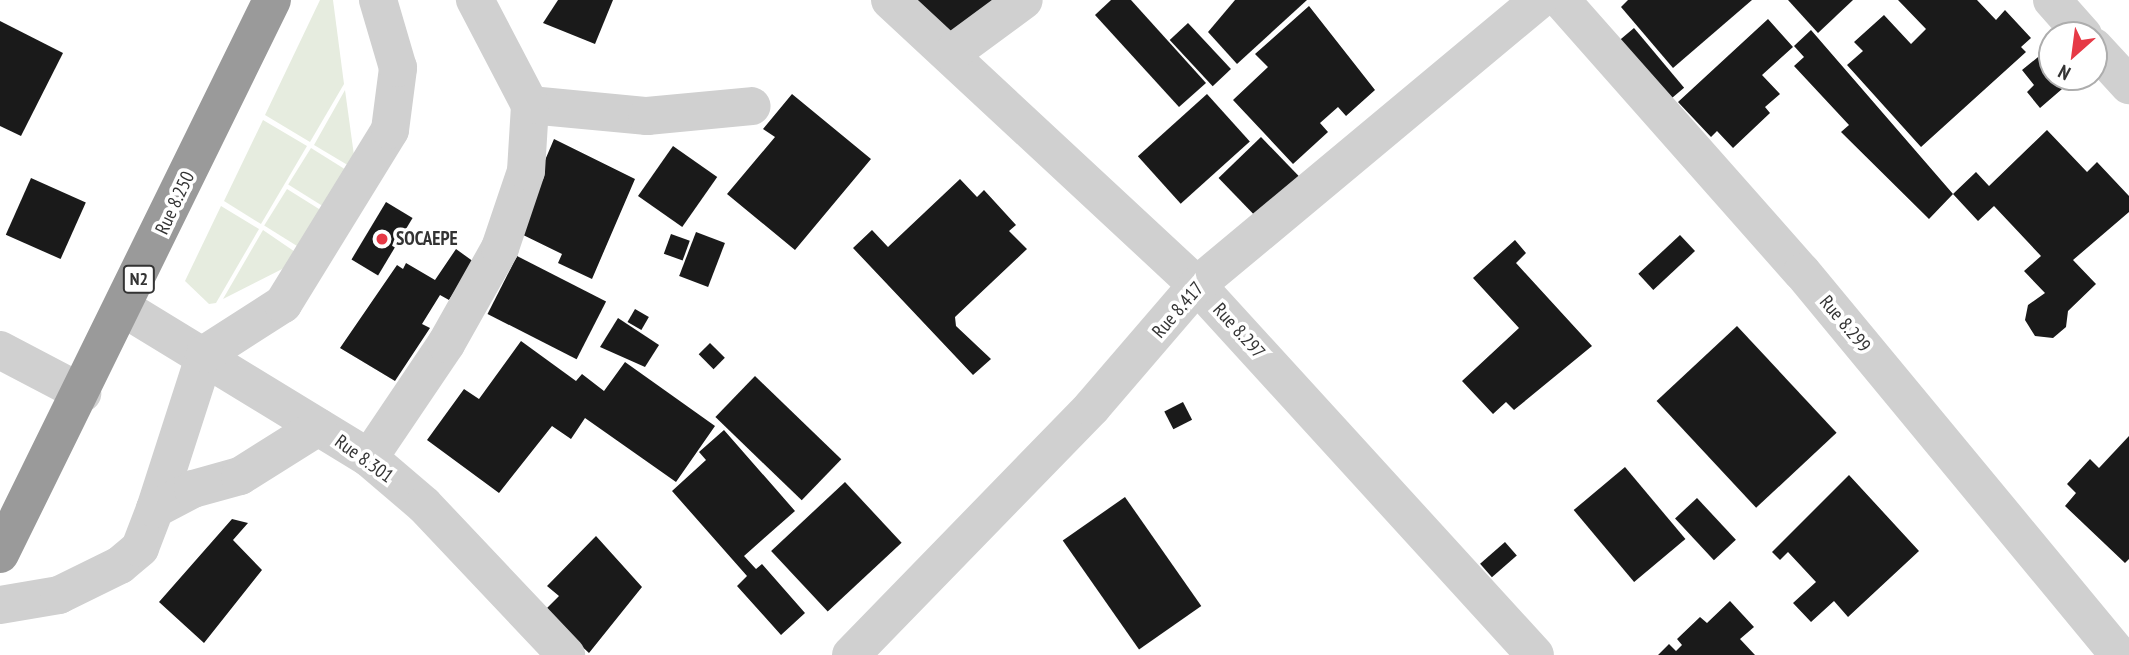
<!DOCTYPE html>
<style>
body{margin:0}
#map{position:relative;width:2129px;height:655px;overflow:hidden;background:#fff;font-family:"PT Sans Narrow",sans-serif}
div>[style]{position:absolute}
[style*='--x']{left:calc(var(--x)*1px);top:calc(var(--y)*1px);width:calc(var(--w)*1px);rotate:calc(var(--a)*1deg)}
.green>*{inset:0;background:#e6ecdf;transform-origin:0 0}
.building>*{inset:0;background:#1a1a1a;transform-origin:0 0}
.minor>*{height:38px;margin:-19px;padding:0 19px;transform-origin:19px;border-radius:19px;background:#d0d0d0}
.highway>*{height:38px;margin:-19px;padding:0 19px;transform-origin:19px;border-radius:19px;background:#9a9a9a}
.dots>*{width:19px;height:19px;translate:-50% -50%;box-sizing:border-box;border:4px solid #fff;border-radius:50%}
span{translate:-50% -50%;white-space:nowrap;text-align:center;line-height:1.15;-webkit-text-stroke:7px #fff;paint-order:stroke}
.shield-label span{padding:2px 5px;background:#fff;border:2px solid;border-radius:5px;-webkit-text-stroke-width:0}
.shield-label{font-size:18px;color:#333;font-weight:700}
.street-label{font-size:19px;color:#333}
.poi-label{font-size:19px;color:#333;font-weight:700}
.left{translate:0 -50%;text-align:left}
.north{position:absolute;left:2038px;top:21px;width:70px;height:70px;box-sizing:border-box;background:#fff;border:2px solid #adadad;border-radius:50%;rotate:208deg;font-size:19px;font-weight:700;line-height:28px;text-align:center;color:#333}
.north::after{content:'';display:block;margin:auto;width:24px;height:32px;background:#e63946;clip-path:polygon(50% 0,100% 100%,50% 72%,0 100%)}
</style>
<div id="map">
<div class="green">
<i style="clip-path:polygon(320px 0,333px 0,344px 84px,310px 142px,265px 115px)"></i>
<i style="clip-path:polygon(345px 90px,356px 170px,314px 145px)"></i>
<i style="clip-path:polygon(263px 120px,307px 146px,261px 224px,224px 201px)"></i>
<i style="left:311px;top:148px;width:49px;height:43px;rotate:32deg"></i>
<i style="left:287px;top:189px;width:51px;height:43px;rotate:32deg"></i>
<i style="clip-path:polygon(221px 206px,259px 229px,216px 303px,209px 304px,185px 281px)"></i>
<i style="clip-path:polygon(263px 230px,304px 258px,223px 299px)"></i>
</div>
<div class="building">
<i style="clip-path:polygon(558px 0,613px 0,595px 44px,543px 23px)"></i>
<i style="clip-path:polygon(888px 0,1012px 0,942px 36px)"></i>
<i style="clip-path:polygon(1111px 0,1131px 0,1206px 83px,1179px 107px,1095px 15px)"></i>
<i style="clip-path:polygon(1235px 0,1307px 0,1237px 64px,1208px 32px)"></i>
<i style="clip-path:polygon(1628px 0,1752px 0,1673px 68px,1621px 7px)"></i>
<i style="clip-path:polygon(1788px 0,1853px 0,1818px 33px)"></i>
<i style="clip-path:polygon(1898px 0,1977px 0,1996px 20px,2005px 10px,2031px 38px,2021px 47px,2026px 52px,1921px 147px,1847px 65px,1863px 51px,1854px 42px,1884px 15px,1911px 44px,1926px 29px)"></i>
<i style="clip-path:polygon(1309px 6px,1375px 90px,1346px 116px,1338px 107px,1320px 123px,1328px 132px,1293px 164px,1233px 100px,1268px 67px,1255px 54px)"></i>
<i style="clip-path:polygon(1768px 19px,1793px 47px,1762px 75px,1780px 94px,1765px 107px,1770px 113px,1733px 148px,1717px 131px,1711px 137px,1678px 102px)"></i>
<i style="clip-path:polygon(0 21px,63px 53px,21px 136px,0 126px)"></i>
<i style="left:1188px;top:23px;width:63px;height:25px;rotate:47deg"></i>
<i style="left:1634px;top:28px;width:78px;height:31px;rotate:50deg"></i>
<i style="clip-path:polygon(1811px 30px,1953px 194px,1929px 219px,1841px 132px,1849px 125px,1794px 66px,1804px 57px,1794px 46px)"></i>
<i style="clip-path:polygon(2043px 53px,2052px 77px,2069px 83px,2040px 108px,2027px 92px,2034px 85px,2022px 70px)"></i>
<i style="clip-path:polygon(792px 94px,871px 159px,795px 250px,727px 194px,775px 137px,763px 129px)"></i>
<i style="left:1207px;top:94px;width:64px;height:93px;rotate:48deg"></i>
<i style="clip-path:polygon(2047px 130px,2087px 172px,2097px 162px,2129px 196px,2129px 212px,2073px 260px,2096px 284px,2068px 311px,2066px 327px,2053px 338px,2035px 336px,2025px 320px,2028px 305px,2045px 293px,2024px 271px,2041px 256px,1994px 206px,1978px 221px,1953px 194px,1976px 172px,1989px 186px)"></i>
<i style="left:1261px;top:137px;width:56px;height:59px;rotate:46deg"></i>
<i style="clip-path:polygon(554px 139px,635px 179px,592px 279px,558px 263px,562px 254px,515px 231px)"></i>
<i style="left:673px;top:146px;width:54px;height:61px;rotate:35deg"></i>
<i style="left:31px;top:178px;width:60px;height:62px;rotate:24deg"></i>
<i style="clip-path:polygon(960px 179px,977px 197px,984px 190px,1016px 225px,1009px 231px,1027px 249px,955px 317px,956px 326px,991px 359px,973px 375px,853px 248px,872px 230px,888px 247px)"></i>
<i style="left:386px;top:202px;width:31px;height:67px;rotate:31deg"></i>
<i style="left:696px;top:232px;width:31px;height:47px;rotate:21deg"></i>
<i style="left:671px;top:234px;width:20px;height:21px;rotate:20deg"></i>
<i style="left:1680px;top:235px;width:22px;height:57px;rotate:47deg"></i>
<i style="clip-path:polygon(1515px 240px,1526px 253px,1516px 263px,1592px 346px,1514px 410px,1506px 402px,1493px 414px,1462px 381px,1519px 328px,1473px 278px)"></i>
<i style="clip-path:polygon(456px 249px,474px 262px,449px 300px,440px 295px,422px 324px,430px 328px,395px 381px,340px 348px,397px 265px,403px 269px,406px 263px,435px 280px)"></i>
<i style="left:517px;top:256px;width:100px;height:65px;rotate:27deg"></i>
<i style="left:635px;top:309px;width:16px;height:15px;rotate:30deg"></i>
<i style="clip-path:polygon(618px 318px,659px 345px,645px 367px,600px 347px)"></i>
<i style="left:1737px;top:326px;width:146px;height:110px;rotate:47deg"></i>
<i style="clip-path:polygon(521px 341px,576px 381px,582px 374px,604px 391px,625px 362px,715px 426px,676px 482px,585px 418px,571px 439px,552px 426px,499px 493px,427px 440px,464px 389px,479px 399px)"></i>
<i style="left:710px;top:343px;width:21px;height:16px;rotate:45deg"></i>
<i style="left:755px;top:376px;width:120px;height:57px;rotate:44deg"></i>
<i style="left:1183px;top:402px;width:20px;height:21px;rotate:63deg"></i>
<i style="clip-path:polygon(724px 430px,795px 511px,744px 556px,756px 569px,762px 564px,805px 613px,781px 635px,737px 586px,747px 576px,672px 491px,706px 460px,699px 452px)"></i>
<i style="clip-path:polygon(2129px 436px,2129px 559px,2125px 563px,2065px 506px,2076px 493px,2067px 484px,2090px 459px,2099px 468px)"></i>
<i style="left:1625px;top:467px;width:94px;height:67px;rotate:50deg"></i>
<i style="clip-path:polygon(1849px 475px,1919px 551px,1848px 617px,1834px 601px,1811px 622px,1793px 603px,1816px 582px,1788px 552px,1780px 560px,1772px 552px)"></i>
<i style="left:845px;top:482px;width:83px;height:101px;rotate:47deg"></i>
<i style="left:1125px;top:497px;width:133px;height:76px;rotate:55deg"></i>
<i style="left:1697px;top:498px;width:57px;height:30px;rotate:47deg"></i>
<i style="clip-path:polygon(232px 519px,248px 523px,233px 540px,262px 570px,204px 643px,159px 602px)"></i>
<i style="clip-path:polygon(596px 536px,642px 587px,589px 653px,544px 611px,559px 596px,547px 586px)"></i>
<i style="left:1505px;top:542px;width:18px;height:33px;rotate:49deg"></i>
<i style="clip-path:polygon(1730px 601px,1754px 627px,1740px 639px,1755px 655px,1658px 655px,1669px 644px,1676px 651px,1682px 645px,1677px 639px,1700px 617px,1707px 623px)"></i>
</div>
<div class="minor">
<i style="--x:890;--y:0;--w:419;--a:42.9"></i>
<i style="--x:1197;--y:285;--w:501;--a:47.59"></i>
<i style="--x:1561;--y:0;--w:363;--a:48.5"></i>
<i style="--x:1802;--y:272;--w:497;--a:50.4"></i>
<i style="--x:2052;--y:0;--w:47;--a:48.5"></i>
<i style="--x:2094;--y:47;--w:52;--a:47.4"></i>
<i style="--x:952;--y:53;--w:89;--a:-36.4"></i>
<i style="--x:530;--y:105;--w:118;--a:5.4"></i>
<i style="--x:647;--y:116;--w:105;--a:-5.4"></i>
<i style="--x:125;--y:309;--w:286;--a:31.4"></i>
<i style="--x:369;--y:458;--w:72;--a:40.5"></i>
<i style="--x:424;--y:505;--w:207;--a:46.6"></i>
<i style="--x:0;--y:350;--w:93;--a:27.7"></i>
<i style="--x:369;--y:458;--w:138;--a:-56"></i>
<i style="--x:446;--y:344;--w:110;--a:-60.6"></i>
<i style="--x:500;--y:248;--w:81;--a:-71.3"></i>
<i style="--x:526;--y:171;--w:66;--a:-86.5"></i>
<i style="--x:530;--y:105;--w:119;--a:-117.6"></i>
<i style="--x:155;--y:509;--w:163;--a:-72.1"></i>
<i style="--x:205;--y:354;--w:93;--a:-32.7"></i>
<i style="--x:283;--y:304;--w:204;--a:-58.4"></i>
<i style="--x:390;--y:130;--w:63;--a:-82.6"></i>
<i style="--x:398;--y:68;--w:71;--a:-106.4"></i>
<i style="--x:0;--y:605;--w:60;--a:-9.6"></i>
<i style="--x:59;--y:595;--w:68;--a:-26.2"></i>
<i style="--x:120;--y:565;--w:26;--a:-40"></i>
<i style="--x:140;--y:548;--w:42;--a:-69"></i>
<i style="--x:155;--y:509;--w:43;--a:-27.8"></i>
<i style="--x:193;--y:489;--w:49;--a:-15.5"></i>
<i style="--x:240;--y:476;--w:92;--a:-32.1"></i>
<i style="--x:851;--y:655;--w:346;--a:-45.8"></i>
<i style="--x:1092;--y:407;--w:161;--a:-49.3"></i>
<i style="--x:1197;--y:285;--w:445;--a:-39.8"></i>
</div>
<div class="highway">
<i style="--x:0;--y:554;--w:617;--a:-63.85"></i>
</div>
<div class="dots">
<i style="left:382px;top:239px;background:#e63946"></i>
</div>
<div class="shield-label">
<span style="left:139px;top:279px">N2</span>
</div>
<div class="street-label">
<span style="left:175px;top:203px;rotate:-65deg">Rue 8.250</span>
<span style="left:1178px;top:310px;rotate:-49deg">Rue 8.417</span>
<span style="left:1845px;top:324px;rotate:50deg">Rue 8.299</span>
<span style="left:1239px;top:331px;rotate:48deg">Rue 8.297</span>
<span style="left:364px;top:459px;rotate:36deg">Rue 8.301</span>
</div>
<div class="poi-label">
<span class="left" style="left:396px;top:239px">SOCAEPE</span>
</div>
<div class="north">N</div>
</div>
